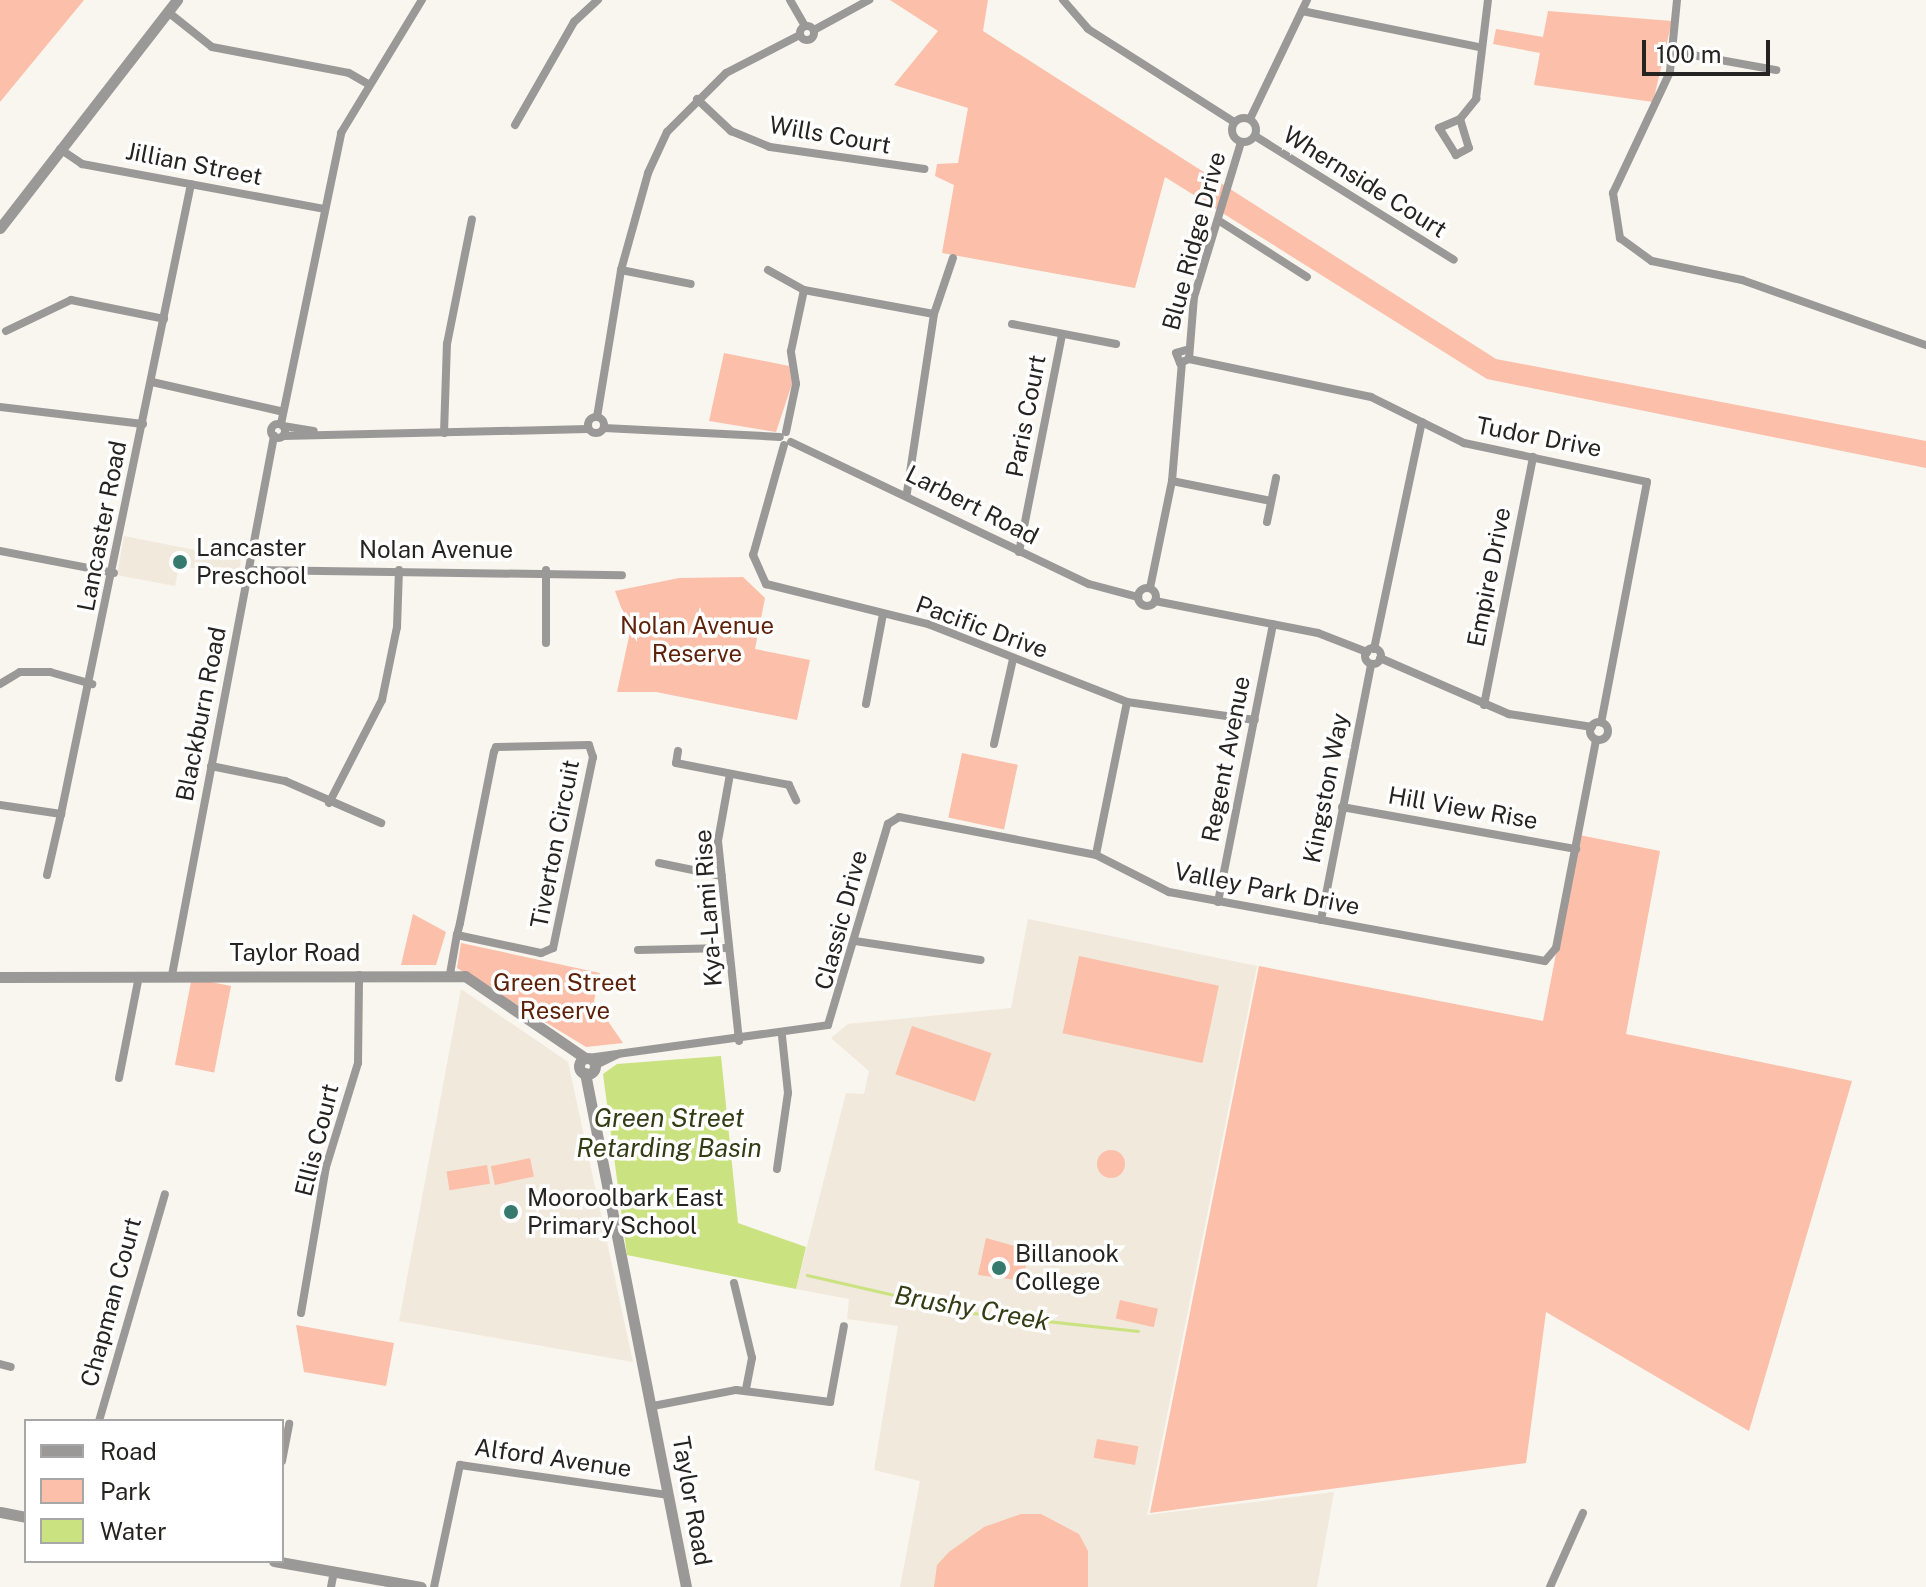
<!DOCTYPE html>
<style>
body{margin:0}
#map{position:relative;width:1926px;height:1587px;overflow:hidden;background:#f9f5ef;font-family:"Public Sans",sans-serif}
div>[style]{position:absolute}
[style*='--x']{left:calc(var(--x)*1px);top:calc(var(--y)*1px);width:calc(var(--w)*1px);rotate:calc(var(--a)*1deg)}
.built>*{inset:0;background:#f1e9dc}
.green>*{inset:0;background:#fcbfa9;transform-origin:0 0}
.round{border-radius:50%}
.water>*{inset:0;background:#cbe280}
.stream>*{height:3px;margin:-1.5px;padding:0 1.5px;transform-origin:1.5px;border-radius:1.5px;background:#cbe280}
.minor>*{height:8px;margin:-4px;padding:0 4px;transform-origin:4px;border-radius:4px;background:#9b9997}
.minor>.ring{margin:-4px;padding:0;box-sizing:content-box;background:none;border:8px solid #9b9997;border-radius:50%}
.tertiary>*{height:11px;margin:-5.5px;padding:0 5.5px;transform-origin:5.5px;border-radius:5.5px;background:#9b9997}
.tertiary>.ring{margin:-5.5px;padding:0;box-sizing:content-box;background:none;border:11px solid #9b9997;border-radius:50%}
.dots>*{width:22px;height:22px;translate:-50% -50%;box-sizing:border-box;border:4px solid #fff;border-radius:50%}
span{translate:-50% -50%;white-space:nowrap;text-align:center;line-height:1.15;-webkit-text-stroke:7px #fff;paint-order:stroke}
.street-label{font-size:24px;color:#252422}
.poi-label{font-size:24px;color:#252422}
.left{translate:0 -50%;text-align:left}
.park-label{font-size:24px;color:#5d2209}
.water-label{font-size:26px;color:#333c14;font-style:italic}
.legend{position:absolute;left:24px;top:1419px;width:260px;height:144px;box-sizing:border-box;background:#fff;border:2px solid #a8a7a7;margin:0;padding:10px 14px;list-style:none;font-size:24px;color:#252422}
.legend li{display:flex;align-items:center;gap:16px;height:40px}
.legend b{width:40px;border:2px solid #a8a7a7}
.scale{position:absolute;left:1642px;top:40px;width:128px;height:36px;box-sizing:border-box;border:4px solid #252422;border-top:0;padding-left:10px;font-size:24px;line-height:28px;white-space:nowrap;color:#252422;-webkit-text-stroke:6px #fff;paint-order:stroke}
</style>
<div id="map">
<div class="built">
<i style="clip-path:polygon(124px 536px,241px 559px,239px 575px,179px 566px,175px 586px,117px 575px)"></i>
<i style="clip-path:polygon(1028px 919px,1257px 966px,1147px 1515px,1334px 1492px,1317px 1587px,900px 1587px,920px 1481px,874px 1470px,898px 1326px,847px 1319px,849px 1299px,796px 1289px,846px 1093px,864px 1094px,869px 1071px,831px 1038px,848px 1024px,1011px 1008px)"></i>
<i style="clip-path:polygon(461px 989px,568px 1062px,633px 1362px,399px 1321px)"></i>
</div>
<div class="green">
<i style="clip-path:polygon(0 0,84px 0,0 102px)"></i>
<i style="clip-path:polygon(890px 0,988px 0,983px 31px,1496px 359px,1926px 441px,1926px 468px,1487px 379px,1165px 177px,1135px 288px,942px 253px,954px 185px,935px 176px,937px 164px,958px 163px,968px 108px,894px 85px,938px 31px)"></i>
<i style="clip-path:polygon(1548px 11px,1672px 21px,1653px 102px,1534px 85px,1540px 53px,1493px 44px,1496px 29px,1543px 37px)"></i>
<i style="clip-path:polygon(724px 353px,789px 366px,792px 384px,776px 432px,709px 421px)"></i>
<i style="clip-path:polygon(743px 577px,765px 598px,755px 649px,810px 660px,797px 720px,656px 692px,617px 692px,630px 632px,615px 591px,679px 578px)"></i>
<i style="left:962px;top:753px;width:57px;height:66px;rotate:12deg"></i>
<i style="clip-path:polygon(1579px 835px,1660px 851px,1626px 1034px,1852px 1081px,1749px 1431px,1546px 1312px,1526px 1463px,1150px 1513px,1259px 966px,1543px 1021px)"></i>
<i style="clip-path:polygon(413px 914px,446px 932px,436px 965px,401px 965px)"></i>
<i style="clip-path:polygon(461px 943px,600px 973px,594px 1001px,623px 1043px,586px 1047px,457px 968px)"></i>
<i style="left:1079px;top:956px;width:143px;height:79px;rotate:12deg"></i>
<i style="left:231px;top:986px;width:88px;height:40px;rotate:101deg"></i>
<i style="left:912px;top:1026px;width:84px;height:51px;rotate:19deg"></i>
<i class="round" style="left:1097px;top:1150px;width:28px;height:28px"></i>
<i style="left:530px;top:1158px;width:19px;height:40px;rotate:78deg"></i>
<i style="left:487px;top:1165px;width:19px;height:41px;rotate:81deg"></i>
<i style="clip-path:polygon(986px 1238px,1029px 1250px,1023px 1281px,978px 1275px)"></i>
<i style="left:1120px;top:1300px;width:39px;height:19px;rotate:13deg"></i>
<i style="clip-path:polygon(296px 1325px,394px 1343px,386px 1386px,304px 1372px)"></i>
<i style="left:1097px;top:1439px;width:42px;height:19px;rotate:10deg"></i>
<i style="clip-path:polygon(1021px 1514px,1041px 1514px,1079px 1534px,1088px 1551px,1088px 1587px,934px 1587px,937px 1565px,949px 1552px,984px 1527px)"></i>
</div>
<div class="water">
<i style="clip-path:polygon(721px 1056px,738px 1223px,806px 1247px,796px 1289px,627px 1255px,603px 1074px,617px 1064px)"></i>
</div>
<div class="stream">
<i style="--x:807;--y:1275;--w:170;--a:12.9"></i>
<i style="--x:973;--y:1313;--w:166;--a:6.2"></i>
</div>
<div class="minor">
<i style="--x:790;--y:0;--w:30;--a:60"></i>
<i style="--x:1063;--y:0;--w:38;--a:49"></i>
<i style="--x:1088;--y:29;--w:173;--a:32.5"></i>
<i style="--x:1677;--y:0;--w:72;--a:95.6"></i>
<i style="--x:1670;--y:72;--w:134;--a:115.2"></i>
<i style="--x:1613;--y:193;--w:46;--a:81.2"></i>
<i style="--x:1620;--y:238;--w:39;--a:36"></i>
<i style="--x:1652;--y:261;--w:92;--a:11.9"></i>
<i style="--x:1742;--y:280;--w:195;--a:19.5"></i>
<i style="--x:1302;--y:11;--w:181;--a:11.5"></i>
<i style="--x:168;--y:12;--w:56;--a:38.5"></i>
<i style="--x:212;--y:47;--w:139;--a:10.7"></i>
<i style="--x:349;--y:73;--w:20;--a:30"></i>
<i class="ring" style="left:800px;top:26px;width:6px;height:6px"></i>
<i style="--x:814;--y:30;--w:63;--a:-28.6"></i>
<i style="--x:1676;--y:52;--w:102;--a:10.2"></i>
<i style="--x:697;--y:99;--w:47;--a:43.3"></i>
<i style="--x:731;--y:131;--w:42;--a:22.3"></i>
<i style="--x:770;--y:147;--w:156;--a:8.1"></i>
<i class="ring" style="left:1232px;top:118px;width:16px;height:16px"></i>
<i style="--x:1250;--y:119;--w:132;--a:-64.4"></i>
<i style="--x:1460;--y:119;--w:30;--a:73"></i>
<i style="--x:1469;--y:148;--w:15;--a:152"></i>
<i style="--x:1456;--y:155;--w:32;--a:-122"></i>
<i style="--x:1439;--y:128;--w:23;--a:-23"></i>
<i style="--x:1460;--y:119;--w:26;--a:-51"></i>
<i style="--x:1476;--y:99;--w:100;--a:-83.1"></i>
<i style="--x:515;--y:125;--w:119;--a:-60.2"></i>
<i style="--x:574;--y:22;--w:33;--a:-43"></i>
<i style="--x:1255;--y:136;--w:234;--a:31.9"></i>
<i style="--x:60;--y:149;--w:27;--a:34"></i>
<i style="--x:82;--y:164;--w:246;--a:10.5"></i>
<i style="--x:1221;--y:222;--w:102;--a:32.6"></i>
<i style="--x:621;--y:270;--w:71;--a:11.3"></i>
<i style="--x:768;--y:270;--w:41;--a:29.1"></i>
<i style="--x:934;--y:314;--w:59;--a:-71.3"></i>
<i style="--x:1012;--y:324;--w:106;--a:10.9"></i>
<i style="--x:6;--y:331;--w:72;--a:-25.5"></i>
<i style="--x:71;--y:300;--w:95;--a:11.5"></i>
<i style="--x:1186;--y:350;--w:10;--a:163"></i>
<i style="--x:1176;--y:353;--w:11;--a:68"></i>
<i style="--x:1180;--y:363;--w:10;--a:-24"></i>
<i style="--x:1189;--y:359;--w:62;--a:-85.4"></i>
<i style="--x:1194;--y:297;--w:162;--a:-73.1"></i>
<i style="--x:1189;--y:359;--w:186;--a:11.8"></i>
<i style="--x:1371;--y:397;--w:104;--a:26.3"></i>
<i style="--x:1464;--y:443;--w:187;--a:12"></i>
<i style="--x:1647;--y:482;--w:245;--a:100.8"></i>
<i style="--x:152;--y:382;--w:131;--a:12.8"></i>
<i style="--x:0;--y:407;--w:144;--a:6.8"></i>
<i class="ring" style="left:588px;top:417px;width:8px;height:8px"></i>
<i style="--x:597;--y:417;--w:149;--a:-80.7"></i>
<i style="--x:621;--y:270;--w:101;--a:-74.4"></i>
<i style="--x:648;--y:173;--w:45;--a:-65.1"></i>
<i style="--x:667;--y:132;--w:83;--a:-45"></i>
<i style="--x:726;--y:73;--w:83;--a:-27.2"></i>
<i style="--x:281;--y:424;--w:297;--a:-78.3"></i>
<i style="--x:341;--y:133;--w:156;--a:-58.7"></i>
<i class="ring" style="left:271px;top:424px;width:6px;height:6px"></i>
<i style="--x:283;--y:426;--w:31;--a:9"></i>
<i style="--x:604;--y:428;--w:176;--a:2.9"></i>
<i style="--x:786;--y:432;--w:49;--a:-78.2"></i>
<i style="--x:796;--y:384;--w:33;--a:-99"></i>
<i style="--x:791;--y:351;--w:62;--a:-78"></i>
<i style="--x:804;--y:290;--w:132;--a:10.5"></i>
<i style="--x:934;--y:314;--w:181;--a:98.6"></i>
<i style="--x:444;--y:433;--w:89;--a:-88.1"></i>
<i style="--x:447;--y:344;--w:127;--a:-78.7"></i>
<i style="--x:283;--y:436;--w:305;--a:-1.3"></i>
<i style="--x:791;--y:442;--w:330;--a:25.5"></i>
<i style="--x:1089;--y:584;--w:51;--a:14.9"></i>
<i style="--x:784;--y:445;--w:114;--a:105.7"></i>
<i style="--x:753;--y:555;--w:32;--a:66"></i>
<i style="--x:766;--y:584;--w:167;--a:13.9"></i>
<i style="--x:928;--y:624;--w:214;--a:21.4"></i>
<i style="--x:1127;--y:702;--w:156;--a:101.5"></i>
<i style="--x:1172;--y:481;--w:101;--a:11.4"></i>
<i style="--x:1267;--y:522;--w:45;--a:-78.4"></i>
<i style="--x:0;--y:551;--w:116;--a:10.9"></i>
<i style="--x:1019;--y:552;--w:222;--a:-78.8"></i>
<i style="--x:250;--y:570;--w:372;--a:0.8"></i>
<i style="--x:1150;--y:588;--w:109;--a:-78.4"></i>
<i style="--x:1172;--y:481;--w:118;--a:-85.2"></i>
<i class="ring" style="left:1138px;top:588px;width:10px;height:10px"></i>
<i style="--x:1155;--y:601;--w:166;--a:11.1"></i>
<i style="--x:1318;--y:633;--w:53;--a:21.2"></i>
<i style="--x:546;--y:643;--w:73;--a:-90"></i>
<i class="ring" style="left:1365px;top:648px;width:8px;height:8px"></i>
<i style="--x:1374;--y:649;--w:232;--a:-78.1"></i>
<i style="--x:1380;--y:658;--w:141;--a:23.5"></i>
<i style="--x:1509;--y:714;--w:84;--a:8.9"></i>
<i style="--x:0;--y:684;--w:23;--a:-31"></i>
<i style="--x:20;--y:672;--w:30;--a:0"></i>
<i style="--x:50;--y:672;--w:44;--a:15.9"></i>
<i style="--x:1127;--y:702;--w:129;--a:8"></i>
<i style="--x:866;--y:704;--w:92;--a:-79.3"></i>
<i style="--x:1484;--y:705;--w:253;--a:-78.8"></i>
<i class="ring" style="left:1590px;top:722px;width:10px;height:10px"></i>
<i style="--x:994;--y:744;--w:87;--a:-77.4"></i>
<i style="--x:678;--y:751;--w:12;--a:99"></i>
<i style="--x:676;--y:763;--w:115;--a:11"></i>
<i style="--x:789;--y:785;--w:17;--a:65"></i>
<i style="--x:211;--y:766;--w:76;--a:11.5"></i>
<i style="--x:285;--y:781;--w:105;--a:23.6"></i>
<i style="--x:730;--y:774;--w:68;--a:100.2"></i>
<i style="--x:718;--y:841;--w:201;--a:84"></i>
<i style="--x:329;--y:803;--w:116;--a:-62.8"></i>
<i style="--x:382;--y:700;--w:75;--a:-78.4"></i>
<i style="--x:397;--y:627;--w:57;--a:-88"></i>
<i style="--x:0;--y:805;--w:62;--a:8.4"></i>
<i style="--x:61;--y:814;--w:643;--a:-78.34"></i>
<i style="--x:1342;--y:807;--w:238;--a:10.2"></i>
<i style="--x:659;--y:863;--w:64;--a:11.7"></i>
<i style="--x:47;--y:875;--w:63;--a:-77.1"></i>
<i style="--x:1218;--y:902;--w:283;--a:-78.8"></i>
<i style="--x:1321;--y:920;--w:261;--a:-78.9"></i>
<i style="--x:855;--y:941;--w:127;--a:8.6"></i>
<i style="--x:638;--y:950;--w:89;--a:-1.3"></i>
<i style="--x:450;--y:974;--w:40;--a:-80"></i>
<i style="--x:457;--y:935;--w:12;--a:-76"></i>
<i style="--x:460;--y:923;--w:174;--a:-78.8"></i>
<i style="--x:494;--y:752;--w:5;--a:-68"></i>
<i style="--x:496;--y:747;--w:93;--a:-1.2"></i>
<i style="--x:589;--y:745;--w:13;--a:72"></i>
<i style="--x:593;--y:757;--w:195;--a:101.8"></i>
<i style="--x:553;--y:948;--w:13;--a:157"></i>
<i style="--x:541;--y:953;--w:86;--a:-167.9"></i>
<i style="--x:172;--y:975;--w:549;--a:-79.28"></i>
<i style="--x:588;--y:1058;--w:242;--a:-7.8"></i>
<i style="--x:828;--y:1025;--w:210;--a:-73.4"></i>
<i style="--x:888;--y:824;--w:13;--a:-32"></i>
<i style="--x:899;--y:817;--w:201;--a:10.9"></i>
<i style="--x:1096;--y:855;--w:82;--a:26.9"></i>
<i style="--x:1169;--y:892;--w:382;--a:10.4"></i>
<i style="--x:1545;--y:961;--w:17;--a:-50"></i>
<i style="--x:1556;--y:948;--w:212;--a:-79.1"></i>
<i style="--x:594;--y:1066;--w:28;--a:-26"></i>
<i style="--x:119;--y:1078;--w:104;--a:-78.9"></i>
<i style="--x:777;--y:1169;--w:77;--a:-81.8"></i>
<i style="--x:788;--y:1093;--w:57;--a:-96"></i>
<i style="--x:734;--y:1283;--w:77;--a:76.5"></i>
<i style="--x:752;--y:1358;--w:33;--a:101"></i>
<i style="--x:301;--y:1313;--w:148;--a:-80.3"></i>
<i style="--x:326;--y:1167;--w:109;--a:-72.9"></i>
<i style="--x:358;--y:1063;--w:88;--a:-89.3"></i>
<i style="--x:0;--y:1364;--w:11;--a:15"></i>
<i style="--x:653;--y:1406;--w:85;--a:-10.9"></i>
<i style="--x:736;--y:1390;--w:95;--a:7.3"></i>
<i style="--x:830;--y:1402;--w:77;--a:-79.6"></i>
<i style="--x:99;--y:1421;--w:236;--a:-73.8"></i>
<i style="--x:282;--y:1461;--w:38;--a:-79"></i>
<i style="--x:331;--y:1587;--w:15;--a:-79"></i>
<i style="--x:434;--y:1587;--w:125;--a:-78"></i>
<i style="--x:460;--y:1465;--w:211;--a:8.2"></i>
<i style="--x:1550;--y:1587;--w:81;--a:-66"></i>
</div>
<div class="tertiary">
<i style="--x:0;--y:228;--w:289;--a:-52.2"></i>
<i style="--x:0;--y:977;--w:465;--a:-0.1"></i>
<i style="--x:465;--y:976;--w:145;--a:34.3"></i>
<i class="ring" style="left:579px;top:1058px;width:5px;height:5px"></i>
<i style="--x:585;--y:1073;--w:524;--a:78.88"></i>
<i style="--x:0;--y:1512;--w:26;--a:11"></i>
<i style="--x:274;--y:1561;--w:149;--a:10"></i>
</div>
<div class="dots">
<i style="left:180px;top:562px;background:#367a6d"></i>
<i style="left:511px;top:1212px;background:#367a6d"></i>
<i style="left:999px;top:1268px;background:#367a6d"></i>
</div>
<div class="street-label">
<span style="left:830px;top:135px;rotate:10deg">Wills Court</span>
<span style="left:194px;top:164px;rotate:11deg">Jillian Street</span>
<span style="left:1365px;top:182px;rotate:32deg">Whernside Court</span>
<span style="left:1194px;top:241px;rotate:-75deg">Blue Ridge Drive</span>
<span style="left:1026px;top:416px;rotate:-79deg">Paris Court</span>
<span style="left:1539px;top:437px;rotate:11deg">Tudor Drive</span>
<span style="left:972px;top:505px;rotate:27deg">Larbert Road</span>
<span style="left:102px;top:526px;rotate:-79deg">Lancaster Road</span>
<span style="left:436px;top:550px">Nolan Avenue</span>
<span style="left:1489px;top:577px;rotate:-79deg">Empire Drive</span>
<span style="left:982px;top:627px;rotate:20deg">Pacific Drive</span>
<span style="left:201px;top:714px;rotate:-79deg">Blackburn Road</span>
<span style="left:1226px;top:759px;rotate:-79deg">Regent Avenue</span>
<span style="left:1326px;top:788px;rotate:-79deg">Kingston Way</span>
<span style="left:1463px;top:808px;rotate:10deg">Hill View Rise</span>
<span style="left:555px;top:844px;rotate:-79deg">Tiverton Circuit</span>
<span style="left:1267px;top:889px;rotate:11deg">Valley Park Drive</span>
<span style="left:708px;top:908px;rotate:-94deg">Kya-Lami Rise</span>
<span style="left:841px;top:920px;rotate:-75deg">Classic Drive</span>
<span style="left:295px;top:953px">Taylor Road</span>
<span style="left:317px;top:1140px;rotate:-76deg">Ellis Court</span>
<span style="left:111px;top:1302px;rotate:-75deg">Chapman Court</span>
<span style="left:553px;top:1458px;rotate:8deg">Alford Avenue</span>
<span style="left:692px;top:1501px;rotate:80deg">Taylor Road</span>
</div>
<div class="poi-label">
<span class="left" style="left:196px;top:562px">Lancaster<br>Preschool</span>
<span class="left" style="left:527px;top:1212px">Mooroolbark East<br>Primary School</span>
<span class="left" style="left:1015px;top:1268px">Billanook<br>College</span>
</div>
<div class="park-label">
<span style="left:697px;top:640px">Nolan Avenue<br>Reserve</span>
<span style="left:565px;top:997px">Green Street<br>Reserve</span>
</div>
<div class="water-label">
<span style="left:669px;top:1133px">Green Street<br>Retarding Basin</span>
<span style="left:972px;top:1308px;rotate:10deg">Brushy Creek</span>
</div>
<ul class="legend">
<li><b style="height:10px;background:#9b9997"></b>Road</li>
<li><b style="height:22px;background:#fcbfa9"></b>Park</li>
<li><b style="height:22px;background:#cbe280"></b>Water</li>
</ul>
<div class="scale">100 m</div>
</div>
